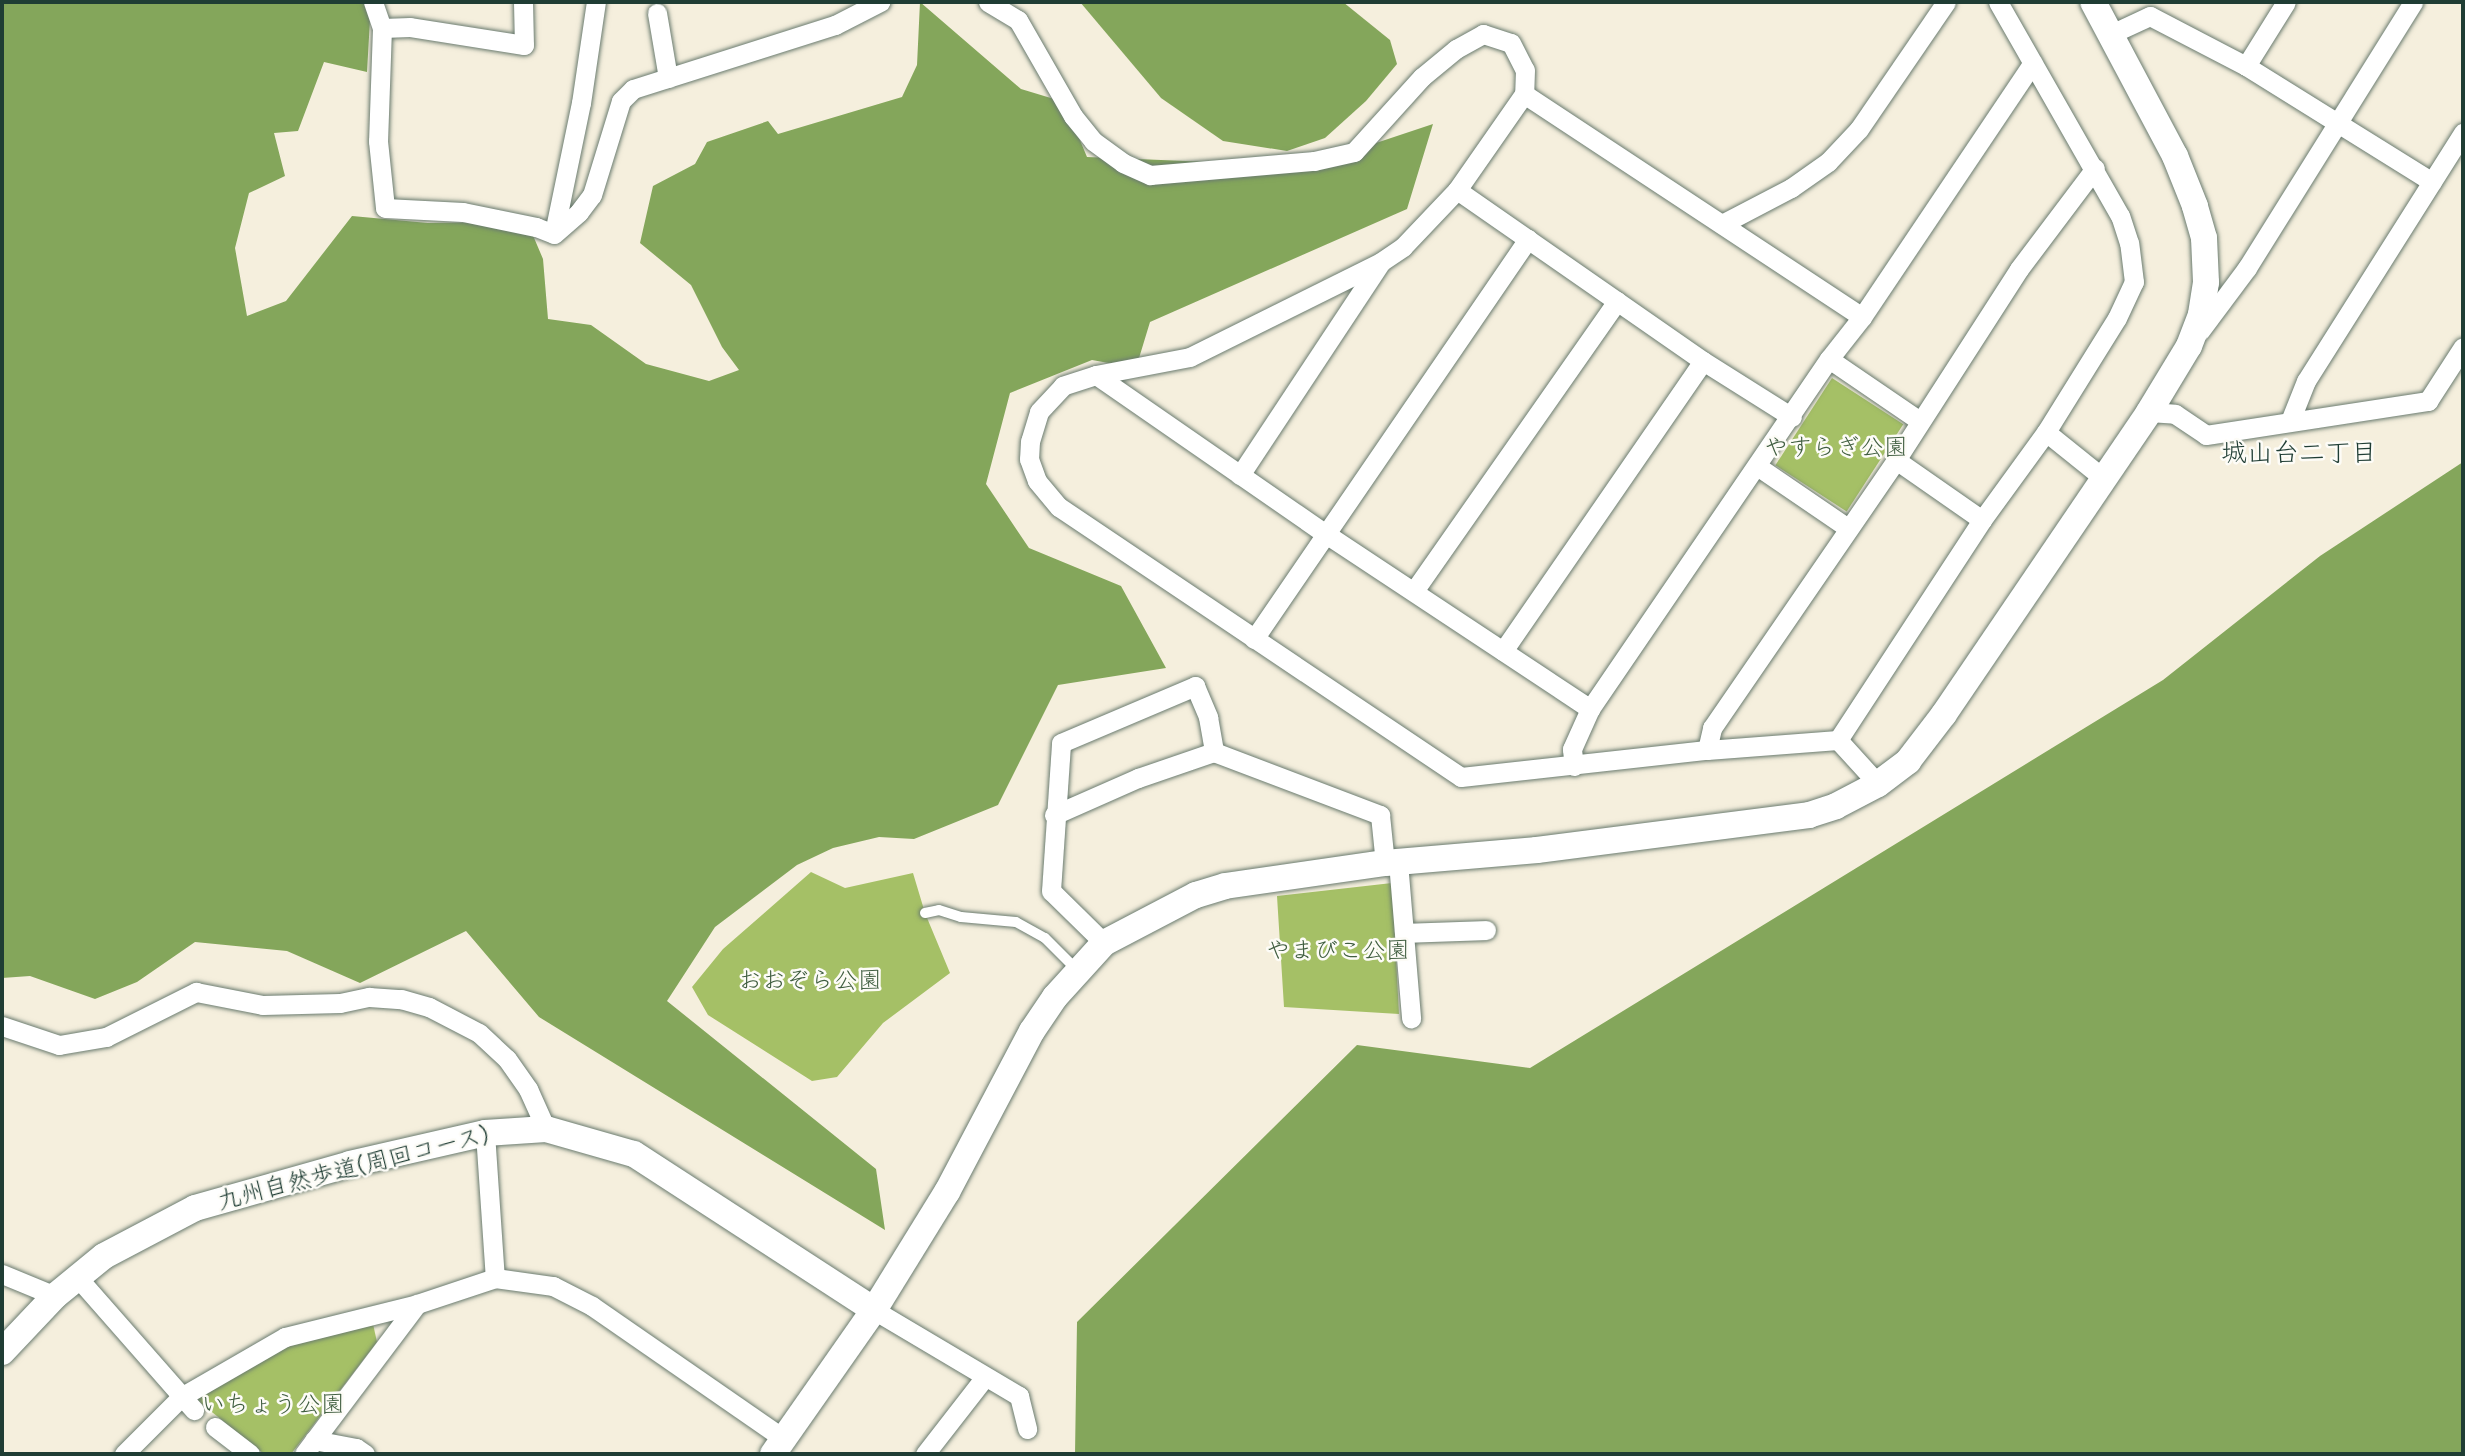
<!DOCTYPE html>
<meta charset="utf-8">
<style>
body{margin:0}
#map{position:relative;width:2465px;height:1456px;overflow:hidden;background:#f5efdd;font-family:"Comic Neue","Klee One",sans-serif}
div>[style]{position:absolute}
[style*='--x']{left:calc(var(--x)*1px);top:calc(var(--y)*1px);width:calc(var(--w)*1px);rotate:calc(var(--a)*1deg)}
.green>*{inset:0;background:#a5c066;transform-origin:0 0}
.forest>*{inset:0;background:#84a65b}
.roads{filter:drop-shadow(0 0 2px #6a7b6f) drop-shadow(0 0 2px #6a7b6f)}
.lane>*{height:10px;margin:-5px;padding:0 5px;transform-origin:5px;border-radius:5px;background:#fff}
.street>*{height:19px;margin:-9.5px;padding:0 9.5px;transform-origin:9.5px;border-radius:9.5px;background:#fff}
.secondary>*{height:26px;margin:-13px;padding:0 13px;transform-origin:13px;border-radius:13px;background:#fff}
span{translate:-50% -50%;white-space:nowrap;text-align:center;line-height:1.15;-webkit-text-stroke:5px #fdfcf7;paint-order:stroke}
.park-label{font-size:24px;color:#405e40}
.street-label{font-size:24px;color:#1f3d34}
.neighbourhood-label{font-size:26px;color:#1f3d34}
.frame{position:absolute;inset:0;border:4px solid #1f3d34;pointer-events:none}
</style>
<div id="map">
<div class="green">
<i style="left:1832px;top:378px;width:85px;height:104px;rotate:33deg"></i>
<i style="clip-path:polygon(811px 872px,845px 888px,913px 873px,925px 913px,950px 973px,883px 1023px,837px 1077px,812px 1081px,708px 1015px,692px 987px,723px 949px)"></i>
<i style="clip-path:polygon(1392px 883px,1399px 1014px,1284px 1007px,1277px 896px)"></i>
<i style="clip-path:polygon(373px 1324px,377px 1342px,291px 1454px,264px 1454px,197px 1400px,206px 1390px,287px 1347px)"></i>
</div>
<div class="forest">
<i style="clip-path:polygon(2px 2px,371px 2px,367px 72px,324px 62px,298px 131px,274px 133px,285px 176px,249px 193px,235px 248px,247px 316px,286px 301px,352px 216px,428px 223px,500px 222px,529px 226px,543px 259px,548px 319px,591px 325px,646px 364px,709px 381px,739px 370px,722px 347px,691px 285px,640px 243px,653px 186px,695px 164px,707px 142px,768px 121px,778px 134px,902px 97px,917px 65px,920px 2px,1021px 89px,1064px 102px,1087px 157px,1307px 166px,1433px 124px,1407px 209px,1150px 322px,1136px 368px,1092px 360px,1010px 393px,986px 484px,1029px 548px,1121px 586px,1166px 668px,1058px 685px,998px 805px,914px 839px,879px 837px,833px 848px,797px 865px,715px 927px,667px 1001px,876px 1169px,885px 1230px,539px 1017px,466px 931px,360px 983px,287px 951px,195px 942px,137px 982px,95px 999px,30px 976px,2px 978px)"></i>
<i style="clip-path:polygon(1080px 2px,1343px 2px,1390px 40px,1397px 64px,1366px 101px,1325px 138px,1287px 151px,1223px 141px,1161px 98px)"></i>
<i style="clip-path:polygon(2463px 462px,2463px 1454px,1075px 1454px,1077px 1322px,1357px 1045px,1530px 1068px,2163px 680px,2320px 556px)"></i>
</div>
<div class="roads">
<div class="lane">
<i style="--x:925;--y:913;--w:14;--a:-12"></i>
<i style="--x:939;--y:910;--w:23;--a:18"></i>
<i style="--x:961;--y:917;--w:55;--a:5.2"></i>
<i style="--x:1016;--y:922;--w:33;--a:29"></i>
<i style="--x:1045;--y:938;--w:47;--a:45"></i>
</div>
<div class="street">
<i style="--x:373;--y:2;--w:28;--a:71"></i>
<i style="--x:523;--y:2;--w:43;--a:88.7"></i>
<i style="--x:524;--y:45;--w:115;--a:-171"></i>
<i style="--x:410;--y:27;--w:28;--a:178"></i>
<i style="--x:382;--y:28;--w:113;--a:92"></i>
<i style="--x:378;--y:141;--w:67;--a:84"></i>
<i style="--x:385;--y:208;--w:78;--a:2.9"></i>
<i style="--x:463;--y:212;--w:75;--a:11.6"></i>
<i style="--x:536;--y:227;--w:19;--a:21"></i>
<i style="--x:988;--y:2;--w:35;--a:31"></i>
<i style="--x:1018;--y:20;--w:111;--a:60.2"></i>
<i style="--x:1073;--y:116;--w:32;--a:51"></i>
<i style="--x:1093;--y:141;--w:37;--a:36"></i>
<i style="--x:1123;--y:163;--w:30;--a:24"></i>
<i style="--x:1150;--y:175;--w:165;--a:-4.9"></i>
<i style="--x:1314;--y:161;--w:41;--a:-12.7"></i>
<i style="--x:1354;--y:152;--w:101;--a:-47.8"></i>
<i style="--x:1422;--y:77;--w:44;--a:-39.5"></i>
<i style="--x:1456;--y:49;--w:31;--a:-29"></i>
<i style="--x:1483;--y:34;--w:29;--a:18"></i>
<i style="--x:1511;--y:43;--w:30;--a:63"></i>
<i style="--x:1525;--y:70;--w:24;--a:92"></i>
<i style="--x:1524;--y:94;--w:117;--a:124.9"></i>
<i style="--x:1457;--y:190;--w:79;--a:133.5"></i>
<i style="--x:1403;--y:247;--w:27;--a:146"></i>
<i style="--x:1381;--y:262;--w:213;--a:153.6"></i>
<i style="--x:1190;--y:357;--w:96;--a:169.2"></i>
<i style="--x:1096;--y:375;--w:35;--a:162"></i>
<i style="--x:1063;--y:386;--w:35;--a:133"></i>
<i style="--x:1039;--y:412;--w:30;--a:107"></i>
<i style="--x:1030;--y:441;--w:18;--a:93"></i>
<i style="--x:1029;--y:459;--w:23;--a:70"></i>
<i style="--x:1037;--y:481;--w:34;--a:50"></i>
<i style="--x:1059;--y:507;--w:484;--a:33.9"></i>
<i style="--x:1461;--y:777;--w:247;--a:-6.3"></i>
<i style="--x:1707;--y:750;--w:131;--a:-4.4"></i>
<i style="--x:1838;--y:740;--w:59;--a:47.7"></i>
<i style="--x:657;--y:13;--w:66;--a:80.4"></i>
<i style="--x:2111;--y:34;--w:43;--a:-24.8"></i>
<i style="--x:2150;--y:16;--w:108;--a:27.5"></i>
<i style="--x:2246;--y:66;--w:219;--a:31.9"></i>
<i style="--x:2246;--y:66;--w:75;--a:-58"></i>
<i style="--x:1524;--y:94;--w:405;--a:33.4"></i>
<i style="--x:1457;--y:190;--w:300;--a:34.8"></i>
<i style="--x:1703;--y:361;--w:105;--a:32.2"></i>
<i style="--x:1722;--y:224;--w:78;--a:-27.6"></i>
<i style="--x:1791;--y:188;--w:45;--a:-35.1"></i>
<i style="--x:1828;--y:162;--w:45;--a:-46.8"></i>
<i style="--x:1859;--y:129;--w:154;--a:-55.6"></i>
<i style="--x:554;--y:233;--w:133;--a:-78.3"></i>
<i style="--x:581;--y:103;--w:102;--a:-81.6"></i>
<i style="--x:554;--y:234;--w:33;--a:-41"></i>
<i style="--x:579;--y:212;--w:21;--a:-53"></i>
<i style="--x:592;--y:195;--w:98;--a:-72.9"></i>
<i style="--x:621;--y:101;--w:17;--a:-45"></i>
<i style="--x:633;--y:89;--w:212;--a:-17.6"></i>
<i style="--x:835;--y:25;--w:51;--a:-27.1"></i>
<i style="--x:2200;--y:331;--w:79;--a:-53.3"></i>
<i style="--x:2247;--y:268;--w:314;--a:-58"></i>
<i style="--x:1829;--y:359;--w:110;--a:34.3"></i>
<i style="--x:1096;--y:375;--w:280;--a:34.7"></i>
<i style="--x:1326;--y:534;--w:317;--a:33.5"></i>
<i style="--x:2149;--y:412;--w:26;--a:4"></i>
<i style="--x:2175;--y:414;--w:37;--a:34"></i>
<i style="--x:2206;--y:435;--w:225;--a:-8.7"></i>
<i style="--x:2428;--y:401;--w:64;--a:-57.1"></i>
<i style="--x:2290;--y:421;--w:43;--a:-68.2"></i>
<i style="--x:2306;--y:381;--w:294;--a:-57.7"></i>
<i style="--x:2046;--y:432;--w:72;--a:38.8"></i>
<i style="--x:1896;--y:460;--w:105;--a:34.9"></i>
<i style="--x:1757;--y:466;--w:110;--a:34.3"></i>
<i style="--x:1240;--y:475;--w:252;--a:-56.5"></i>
<i style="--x:1414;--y:591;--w:354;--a:-55"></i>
<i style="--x:1254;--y:639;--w:485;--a:-55.6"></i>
<i style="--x:1503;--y:651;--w:352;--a:-55.4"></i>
<i style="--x:1838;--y:740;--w:263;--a:-56.8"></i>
<i style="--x:1982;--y:520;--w:109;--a:-54"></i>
<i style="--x:2046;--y:432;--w:134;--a:-58.1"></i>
<i style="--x:2117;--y:318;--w:40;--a:-65"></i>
<i style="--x:2134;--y:282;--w:39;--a:-97"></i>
<i style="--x:2129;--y:243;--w:28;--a:-108"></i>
<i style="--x:2120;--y:216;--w:246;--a:-119.7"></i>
<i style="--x:1707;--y:750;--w:23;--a:-77"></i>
<i style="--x:1712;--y:728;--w:325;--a:-55.5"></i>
<i style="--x:1896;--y:460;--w:227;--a:-57.2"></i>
<i style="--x:2019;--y:269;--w:126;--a:-53"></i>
<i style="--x:1574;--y:766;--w:17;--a:-97"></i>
<i style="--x:1572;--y:749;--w:44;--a:-65.8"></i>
<i style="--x:1590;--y:709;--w:424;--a:-55.7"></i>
<i style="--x:1829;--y:359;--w:53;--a:-51.8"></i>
<i style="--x:1862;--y:317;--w:306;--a:-56.1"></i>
<i style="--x:1054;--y:815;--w:92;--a:-23.8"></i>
<i style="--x:1138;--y:778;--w:80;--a:-18.9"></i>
<i style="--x:1214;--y:752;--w:178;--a:20.8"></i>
<i style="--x:1380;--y:815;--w:48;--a:84.1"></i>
<i style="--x:1398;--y:862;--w:157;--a:85.2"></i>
<i style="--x:1404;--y:933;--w:82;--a:-2.1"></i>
<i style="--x:1104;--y:943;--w:74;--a:-135.5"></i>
<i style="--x:1051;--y:891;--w:148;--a:-86.1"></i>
<i style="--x:1061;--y:743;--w:146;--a:-23"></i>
<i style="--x:1195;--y:686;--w:34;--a:67"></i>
<i style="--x:1208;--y:717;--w:36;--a:80"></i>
<i style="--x:2;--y:1026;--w:60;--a:18.4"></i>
<i style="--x:59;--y:1045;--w:48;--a:-9.7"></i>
<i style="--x:106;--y:1037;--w:101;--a:-26.6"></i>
<i style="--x:196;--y:992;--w:68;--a:11"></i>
<i style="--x:263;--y:1005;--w:77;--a:-1.5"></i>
<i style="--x:340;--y:1003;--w:30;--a:-12"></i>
<i style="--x:369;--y:997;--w:32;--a:4"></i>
<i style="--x:401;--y:999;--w:29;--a:16"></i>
<i style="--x:429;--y:1007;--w:56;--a:27.5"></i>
<i style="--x:479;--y:1033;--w:38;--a:43"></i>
<i style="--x:507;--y:1059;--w:37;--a:55"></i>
<i style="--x:528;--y:1089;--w:44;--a:65.8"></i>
<i style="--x:485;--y:1133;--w:145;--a:86.1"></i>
<i style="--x:2;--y:1274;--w:57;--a:22.5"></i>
<i style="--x:78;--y:1278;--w:176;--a:48.7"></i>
<i style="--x:874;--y:1310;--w:169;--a:30.7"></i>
<i style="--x:1019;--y:1396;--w:34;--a:76"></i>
<i style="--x:215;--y:1427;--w:44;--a:37.6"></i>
<i style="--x:314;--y:1440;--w:43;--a:10.8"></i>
<i style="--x:356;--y:1448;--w:11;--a:34"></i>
<i style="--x:124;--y:1454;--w:81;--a:-45"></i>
<i style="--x:181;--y:1397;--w:120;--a:-30"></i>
<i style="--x:285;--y:1337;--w:136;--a:-14"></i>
<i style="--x:417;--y:1304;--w:82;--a:-18.4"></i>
<i style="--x:495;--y:1278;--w:59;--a:7.9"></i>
<i style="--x:553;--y:1286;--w:44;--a:27.1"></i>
<i style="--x:592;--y:1306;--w:234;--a:34.7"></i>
<i style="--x:304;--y:1454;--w:188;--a:-53"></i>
<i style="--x:925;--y:1454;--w:98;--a:-52.1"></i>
</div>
<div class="secondary">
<i style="--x:2;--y:1352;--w:77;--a:-46.6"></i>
<i style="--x:55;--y:1296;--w:63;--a:-39.2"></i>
<i style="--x:104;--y:1256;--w:103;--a:-27.8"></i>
<i style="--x:195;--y:1208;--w:161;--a:-15.8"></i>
<i style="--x:350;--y:1164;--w:139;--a:-12.9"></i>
<i style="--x:485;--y:1133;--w:61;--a:-3.8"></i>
<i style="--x:546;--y:1129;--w:91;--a:15.9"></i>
<i style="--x:634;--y:1154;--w:286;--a:33"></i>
<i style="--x:773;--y:1454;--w:176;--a:-55"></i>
<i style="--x:874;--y:1310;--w:139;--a:-58.3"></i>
<i style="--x:947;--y:1192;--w:182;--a:-62.2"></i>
<i style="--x:1032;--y:1031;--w:41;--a:-55.9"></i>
<i style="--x:1055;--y:997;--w:73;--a:-47.8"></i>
<i style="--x:1104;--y:943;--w:104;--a:-27.6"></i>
<i style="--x:1196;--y:895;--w:30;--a:-17"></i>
<i style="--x:1225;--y:886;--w:162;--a:-8.2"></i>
<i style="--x:1385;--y:863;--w:153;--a:-4.9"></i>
<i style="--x:1537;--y:850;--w:274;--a:-7.3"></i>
<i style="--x:1809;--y:815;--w:28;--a:-18"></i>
<i style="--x:1836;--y:806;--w:47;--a:-27.6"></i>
<i style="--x:1878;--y:784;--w:38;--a:-37"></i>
<i style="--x:1908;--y:761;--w:59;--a:-52.5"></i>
<i style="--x:1944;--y:714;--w:365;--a:-55.8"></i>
<i style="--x:2149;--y:412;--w:77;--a:-58.8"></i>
<i style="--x:2189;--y:346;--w:34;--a:-69"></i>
<i style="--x:2201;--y:314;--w:32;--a:-81"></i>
<i style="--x:2206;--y:282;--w:44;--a:-92.6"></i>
<i style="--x:2204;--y:238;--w:33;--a:-106"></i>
<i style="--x:2195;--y:206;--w:54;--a:-111.8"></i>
<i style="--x:2175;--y:156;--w:174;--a:-118"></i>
</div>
</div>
<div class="park-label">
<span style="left:1836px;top:448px">やすらぎ公園</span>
<span style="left:1338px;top:951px">やまびこ公園</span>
<span style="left:810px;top:981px">おおぞら公園</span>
<span style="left:273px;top:1405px">いちょう公園</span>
</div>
<div class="street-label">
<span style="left:353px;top:1168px;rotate:-14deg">九州自然歩道(周回コース)</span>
</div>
<div class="neighbourhood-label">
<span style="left:2299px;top:454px">城山台二丁目</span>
</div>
<div class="frame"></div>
</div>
